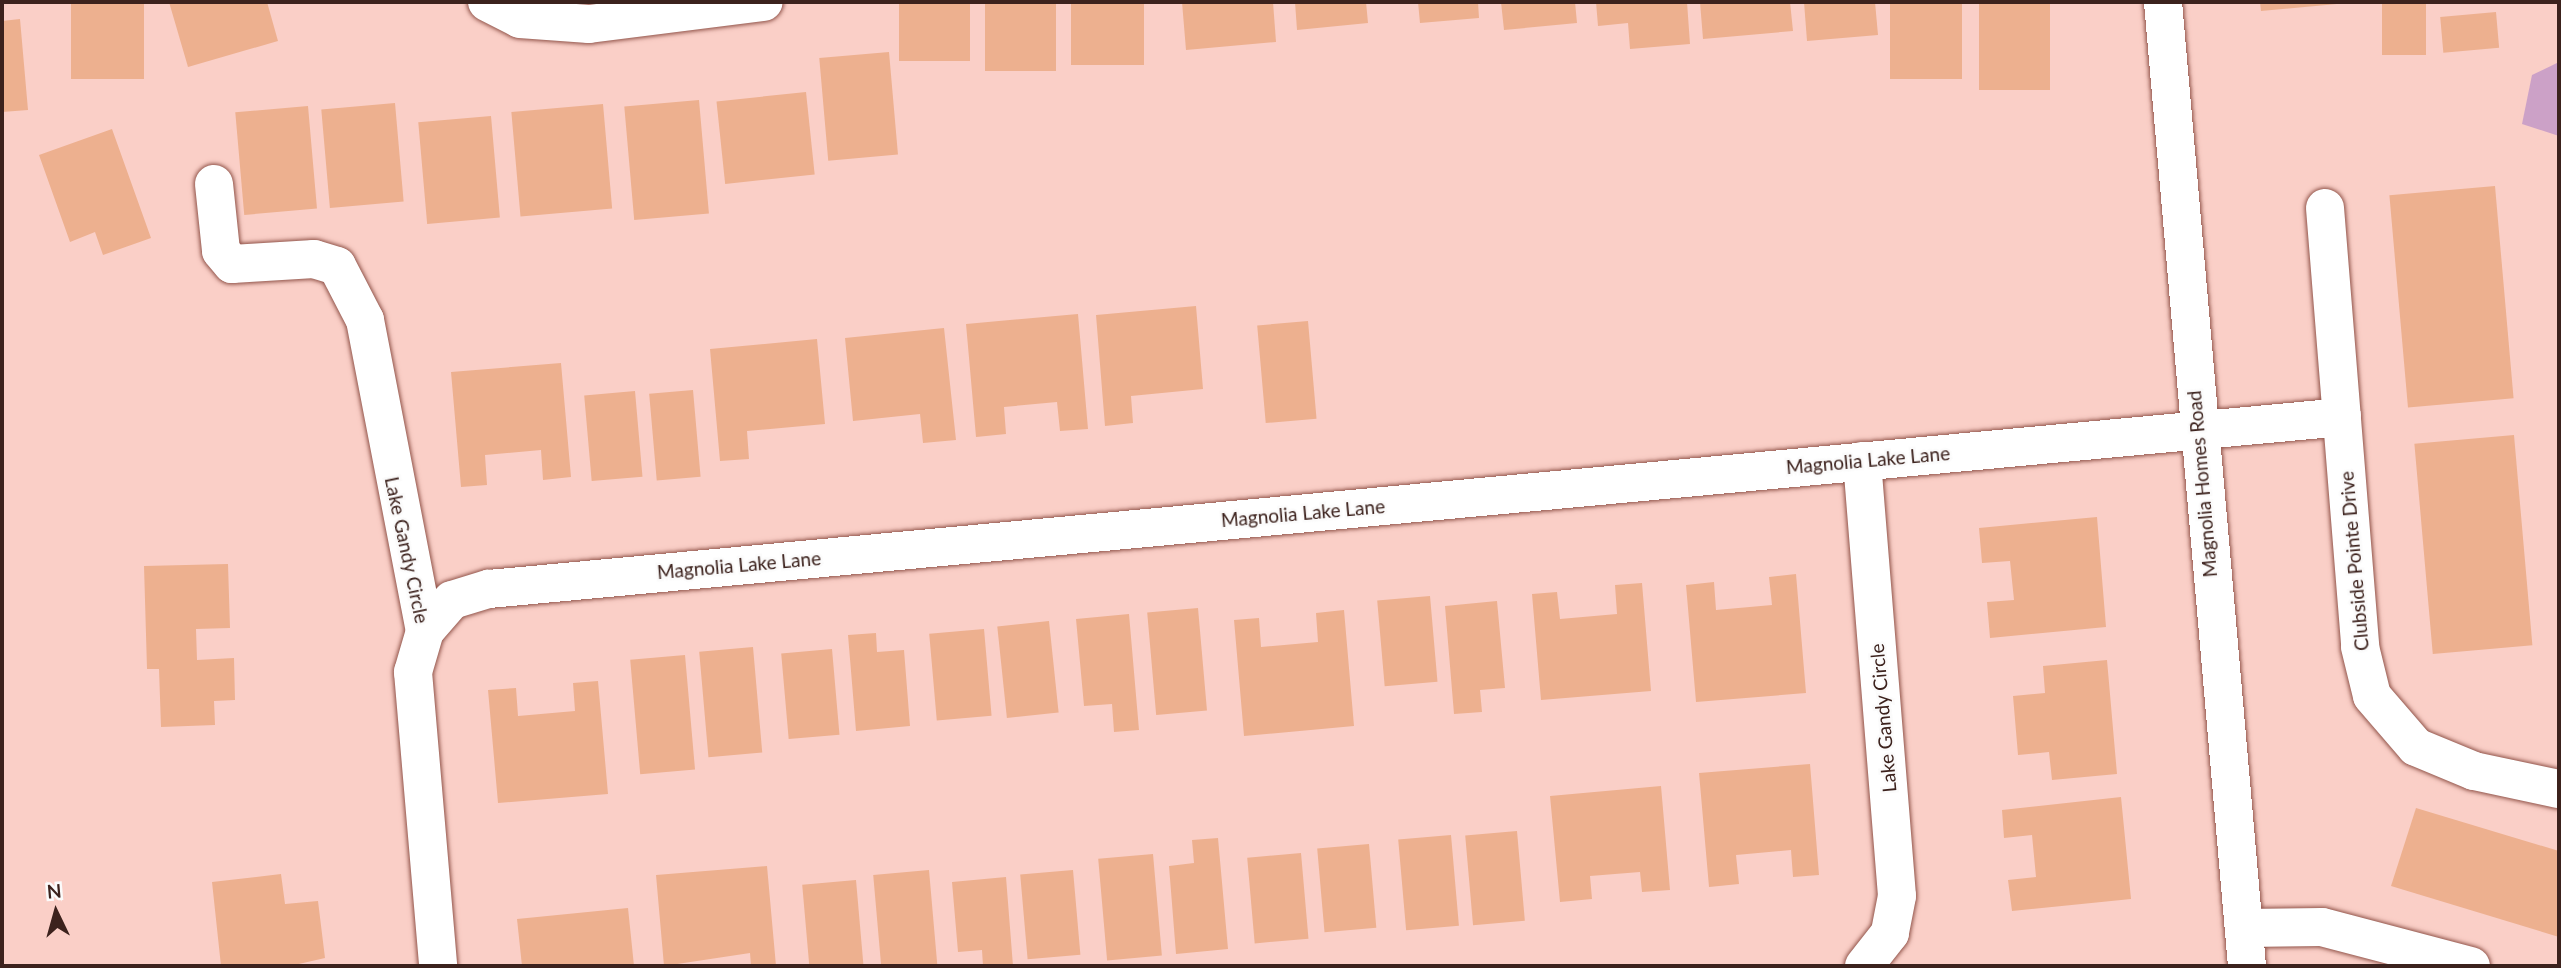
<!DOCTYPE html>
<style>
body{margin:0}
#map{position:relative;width:2561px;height:968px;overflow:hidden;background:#facfc7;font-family:Lato,sans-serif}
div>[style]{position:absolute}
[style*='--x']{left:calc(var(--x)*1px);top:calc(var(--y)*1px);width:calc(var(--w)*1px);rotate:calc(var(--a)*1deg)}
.green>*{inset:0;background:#cca1c7}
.building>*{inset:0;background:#edb08f;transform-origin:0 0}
.roads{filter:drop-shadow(0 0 2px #92554b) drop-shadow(0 0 2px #92554b)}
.minor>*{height:38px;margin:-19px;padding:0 19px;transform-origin:19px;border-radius:19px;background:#fff}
span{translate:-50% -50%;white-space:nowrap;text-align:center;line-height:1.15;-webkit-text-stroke:5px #fbfbfb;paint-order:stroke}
.street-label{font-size:19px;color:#3c221d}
.frame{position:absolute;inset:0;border:4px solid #3c221d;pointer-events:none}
.north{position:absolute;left:21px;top:877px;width:70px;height:70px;-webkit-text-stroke:5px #fbfbfb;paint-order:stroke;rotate:355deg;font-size:19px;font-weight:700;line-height:28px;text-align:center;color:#3c221d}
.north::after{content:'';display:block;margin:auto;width:24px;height:32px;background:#3c221d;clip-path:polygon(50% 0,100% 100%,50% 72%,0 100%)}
</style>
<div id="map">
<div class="green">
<i style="clip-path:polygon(2559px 62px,2559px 136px,2522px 124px,2532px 75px)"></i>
</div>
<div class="building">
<i style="left:71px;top:2px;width:73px;height:77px"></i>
<i style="clip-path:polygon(169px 2px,267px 2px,278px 41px,188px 67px)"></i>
<i style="left:899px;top:2px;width:71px;height:59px"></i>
<i style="left:985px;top:2px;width:71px;height:69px"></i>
<i style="left:1071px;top:2px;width:73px;height:63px"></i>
<i style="clip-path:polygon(1182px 2px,1273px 2px,1276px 42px,1186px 50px)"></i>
<i style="clip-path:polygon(1295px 2px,1366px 2px,1368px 23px,1297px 30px)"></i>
<i style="clip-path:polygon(1418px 2px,1478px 2px,1479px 18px,1420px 23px)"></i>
<i style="clip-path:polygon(1501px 2px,1575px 2px,1577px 23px,1504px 30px)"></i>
<i style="clip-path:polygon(1596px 2px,1687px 2px,1690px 44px,1630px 49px,1628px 23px,1598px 26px)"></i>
<i style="clip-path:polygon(1700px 2px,1790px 2px,1793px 31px,1703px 39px)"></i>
<i style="clip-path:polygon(1804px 2px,1875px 2px,1878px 35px,1807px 41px)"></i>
<i style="left:1890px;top:2px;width:72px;height:77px"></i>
<i style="left:1979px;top:2px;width:71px;height:88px"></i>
<i style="clip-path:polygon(2260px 2px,2337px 2px,2337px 4px,2261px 11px)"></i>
<i style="left:2382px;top:2px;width:44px;height:53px"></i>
<i style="left:2496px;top:12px;width:36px;height:56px;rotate:85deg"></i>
<i style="clip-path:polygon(20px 19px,28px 110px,2px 112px,2px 21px)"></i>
<i style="left:889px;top:52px;width:103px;height:70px;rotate:85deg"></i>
<i style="left:806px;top:92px;width:83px;height:90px;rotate:84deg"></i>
<i style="left:699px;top:100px;width:114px;height:75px;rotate:85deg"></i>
<i style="left:395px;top:103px;width:99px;height:74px;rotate:85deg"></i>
<i style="left:603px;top:104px;width:105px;height:92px;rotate:85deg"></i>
<i style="left:308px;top:106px;width:103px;height:73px;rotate:85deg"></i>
<i style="left:491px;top:116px;width:102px;height:73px;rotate:85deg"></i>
<i style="clip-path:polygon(112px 129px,151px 238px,103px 255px,95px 232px,70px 242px,39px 155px)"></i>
<i style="left:2495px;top:186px;width:213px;height:106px;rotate:85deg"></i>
<i style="clip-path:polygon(1196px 306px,1203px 389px,1131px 396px,1133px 423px,1105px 426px,1096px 315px)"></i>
<i style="clip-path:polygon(1078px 314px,1088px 429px,1060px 431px,1057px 402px,1004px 407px,1006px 434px,976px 437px,966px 324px)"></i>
<i style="left:1308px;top:321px;width:98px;height:51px;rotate:85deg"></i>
<i style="clip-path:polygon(944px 328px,956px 440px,923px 443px,920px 414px,853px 421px,845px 338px)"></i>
<i style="clip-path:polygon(817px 339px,825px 424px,747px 431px,749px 459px,720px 461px,710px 349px)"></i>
<i style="clip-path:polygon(561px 363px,571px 477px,543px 480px,541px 450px,485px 455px,487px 485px,461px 487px,451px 372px)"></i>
<i style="left:693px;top:390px;width:87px;height:44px;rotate:85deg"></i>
<i style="left:635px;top:391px;width:86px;height:51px;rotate:85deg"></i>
<i style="left:2514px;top:435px;width:211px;height:100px;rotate:85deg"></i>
<i style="clip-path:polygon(2097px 517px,2106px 627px,1990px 638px,1987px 602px,2014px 600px,2010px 561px,1982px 563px,1979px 528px)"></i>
<i style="clip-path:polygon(228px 564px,230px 628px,196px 629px,197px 660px,234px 658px,235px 700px,214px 701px,215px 725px,161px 727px,159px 669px,147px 669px,144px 566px)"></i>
<i style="clip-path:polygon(1796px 574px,1806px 693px,1696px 702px,1686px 585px,1714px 582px,1716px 610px,1772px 605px,1769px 577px)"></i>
<i style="clip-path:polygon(1642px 583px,1651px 691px,1541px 700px,1532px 594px,1557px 592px,1560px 619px,1617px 614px,1615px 585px)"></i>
<i style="left:1430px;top:596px;width:86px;height:53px;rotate:85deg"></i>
<i style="clip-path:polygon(1497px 601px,1505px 688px,1480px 690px,1482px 712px,1454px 714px,1445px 606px)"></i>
<i style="left:1198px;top:608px;width:103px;height:51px;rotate:85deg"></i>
<i style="clip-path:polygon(1344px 610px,1354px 726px,1244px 736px,1234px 620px,1259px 618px,1261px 647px,1318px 642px,1316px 613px)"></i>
<i style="clip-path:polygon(1129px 614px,1139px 730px,1114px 732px,1112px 704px,1084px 706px,1076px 619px)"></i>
<i style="left:1049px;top:621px;width:92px;height:52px;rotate:84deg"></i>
<i style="left:984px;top:629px;width:87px;height:55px;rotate:85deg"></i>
<i style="clip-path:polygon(876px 633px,877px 652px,904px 650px,910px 726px,856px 731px,848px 635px)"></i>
<i style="left:753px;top:647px;width:106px;height:54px;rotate:85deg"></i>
<i style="left:832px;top:649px;width:86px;height:51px;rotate:85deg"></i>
<i style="left:685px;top:655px;width:115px;height:55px;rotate:85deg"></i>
<i style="clip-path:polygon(2107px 660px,2117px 774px,2052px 780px,2049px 752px,2018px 755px,2013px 696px,2045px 693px,2043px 666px)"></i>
<i style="clip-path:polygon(598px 681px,608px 794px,498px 803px,488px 690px,516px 688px,518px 716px,575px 711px,573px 683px)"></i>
<i style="clip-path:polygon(1810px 764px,1819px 875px,1793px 877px,1791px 850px,1736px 855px,1739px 884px,1709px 887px,1699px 773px)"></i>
<i style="clip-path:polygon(1661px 786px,1670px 890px,1642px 892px,1640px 872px,1590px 876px,1592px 899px,1560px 902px,1550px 796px)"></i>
<i style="clip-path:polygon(2121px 797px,2131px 899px,2012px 911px,2008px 880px,2036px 877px,2032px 835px,2004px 838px,2002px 810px)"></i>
<i style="clip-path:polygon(2416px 808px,2559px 851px,2559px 937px,2391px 886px)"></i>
<i style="left:1517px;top:831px;width:90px;height:52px;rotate:85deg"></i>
<i style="left:1451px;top:835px;width:91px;height:53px;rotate:85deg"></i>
<i style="clip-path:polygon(1218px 838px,1228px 949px,1176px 954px,1169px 866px,1194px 863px,1192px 840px)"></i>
<i style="left:1369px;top:844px;width:84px;height:52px;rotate:85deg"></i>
<i style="left:1301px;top:853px;width:86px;height:54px;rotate:85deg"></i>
<i style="left:1153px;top:854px;width:102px;height:55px;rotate:85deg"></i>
<i style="clip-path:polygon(767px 866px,776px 966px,751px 966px,750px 953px,664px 966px,656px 875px)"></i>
<i style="left:929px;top:870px;width:96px;height:56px;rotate:85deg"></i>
<i style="left:1073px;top:870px;width:85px;height:53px;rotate:85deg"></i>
<i style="clip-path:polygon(281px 874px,285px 904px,318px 901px,325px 958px,290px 966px,221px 966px,212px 882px)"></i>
<i style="clip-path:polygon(1006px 877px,1013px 966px,983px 966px,982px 950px,958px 952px,952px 882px)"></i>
<i style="left:856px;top:880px;width:86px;height:54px;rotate:85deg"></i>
<i style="clip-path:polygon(628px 908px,634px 966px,522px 966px,517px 919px)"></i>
</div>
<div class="roads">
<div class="minor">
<i style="--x:487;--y:2;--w:37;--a:27"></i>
<i style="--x:520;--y:19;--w:69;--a:4.1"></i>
<i style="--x:589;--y:24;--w:176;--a:-7.2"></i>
<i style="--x:2163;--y:2;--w:968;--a:85.02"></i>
<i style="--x:214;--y:184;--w:67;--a:84"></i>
<i style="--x:221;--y:251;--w:17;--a:50"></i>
<i style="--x:232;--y:264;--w:82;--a:-3.5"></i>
<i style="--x:314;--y:259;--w:24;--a:17"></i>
<i style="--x:337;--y:266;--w:61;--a:62.6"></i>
<i style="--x:365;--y:320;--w:317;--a:79.1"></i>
<i style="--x:425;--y:631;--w:43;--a:106.3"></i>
<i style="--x:413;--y:672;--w:295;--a:85.1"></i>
<i style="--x:2325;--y:208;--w:440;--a:85.4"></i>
<i style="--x:2360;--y:647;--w:50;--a:76.2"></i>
<i style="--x:2372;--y:696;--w:67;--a:49.2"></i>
<i style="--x:2416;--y:747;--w:63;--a:22.5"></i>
<i style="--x:2474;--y:771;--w:87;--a:12"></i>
<i style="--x:1862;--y:461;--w:436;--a:85.4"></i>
<i style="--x:1897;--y:896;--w:38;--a:101"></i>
<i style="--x:1890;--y:933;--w:42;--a:128.2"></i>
<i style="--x:425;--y:631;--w:41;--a:-48.9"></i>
<i style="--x:452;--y:600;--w:39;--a:-17"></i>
<i style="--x:489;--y:589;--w:1861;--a:-5.3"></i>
<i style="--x:2244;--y:928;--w:78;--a:-0.7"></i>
<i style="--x:2322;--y:927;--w:154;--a:14.7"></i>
</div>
</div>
<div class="street-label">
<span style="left:1868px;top:460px;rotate:-5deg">Magnolia Lake Lane</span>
<span style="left:2202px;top:484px;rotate:-95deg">Magnolia Homes Road</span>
<span style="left:1303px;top:513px;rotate:-5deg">Magnolia Lake Lane</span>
<span style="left:407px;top:550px;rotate:78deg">Lake Gandy Circle</span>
<span style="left:2354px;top:561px;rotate:-95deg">Clubside Pointe Drive</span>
<span style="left:739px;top:565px;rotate:-5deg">Magnolia Lake Lane</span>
<span style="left:1883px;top:718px;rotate:-95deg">Lake Gandy Circle</span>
</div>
<div class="frame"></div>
<div class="north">N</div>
</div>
